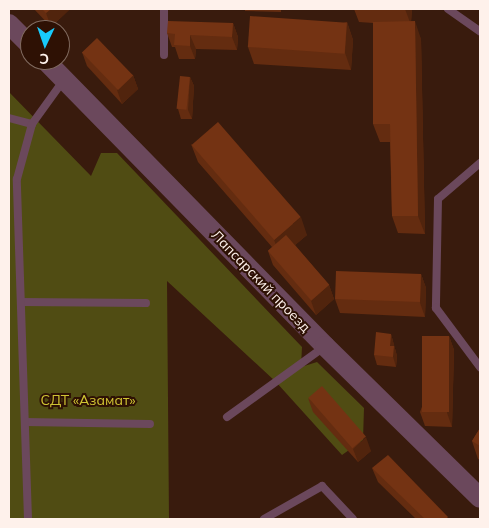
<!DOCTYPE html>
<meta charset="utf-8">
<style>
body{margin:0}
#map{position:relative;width:489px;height:528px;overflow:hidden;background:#391b0d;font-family:Mulish,sans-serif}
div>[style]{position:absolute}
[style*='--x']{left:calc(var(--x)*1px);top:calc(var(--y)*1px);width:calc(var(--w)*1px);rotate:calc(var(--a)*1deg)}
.green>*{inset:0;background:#504c13}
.service>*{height:8px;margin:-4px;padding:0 4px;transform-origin:4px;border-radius:4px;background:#6b485c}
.tertiary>*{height:20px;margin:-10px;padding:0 10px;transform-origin:10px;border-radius:10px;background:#6b485c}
.wall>*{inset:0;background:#642c10}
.shaded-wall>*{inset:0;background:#51240d}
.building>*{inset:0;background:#743313;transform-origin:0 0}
span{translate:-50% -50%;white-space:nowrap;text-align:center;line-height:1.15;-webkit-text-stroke:4px #2e1104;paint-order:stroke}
.street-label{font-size:14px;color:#fef1eb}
.park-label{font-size:14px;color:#d0c433}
.frame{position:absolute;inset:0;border:10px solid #fef1eb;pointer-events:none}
.north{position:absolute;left:20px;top:20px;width:50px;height:50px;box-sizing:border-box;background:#2e1104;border:1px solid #816b60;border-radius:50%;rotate:183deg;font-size:14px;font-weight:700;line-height:20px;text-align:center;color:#fef1eb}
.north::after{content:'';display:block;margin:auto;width:18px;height:22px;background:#18cafc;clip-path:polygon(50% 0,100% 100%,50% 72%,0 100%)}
</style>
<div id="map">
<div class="green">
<i style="clip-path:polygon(9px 92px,91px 176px,101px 153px,117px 153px,302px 347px,301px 367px,317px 362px,364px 408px,363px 440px,342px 455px,276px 382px,167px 281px,169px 519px,9px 519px)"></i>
</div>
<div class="service">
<i style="--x:164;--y:9;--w:46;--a:90"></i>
<i style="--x:448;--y:9;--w:39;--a:35"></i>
<i style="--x:9;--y:118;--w:24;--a:15"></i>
<i style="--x:480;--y:163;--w:55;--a:139.4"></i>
<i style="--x:438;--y:199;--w:109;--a:91.1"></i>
<i style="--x:436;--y:308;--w:74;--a:53.3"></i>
<i style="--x:21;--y:302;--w:125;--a:0.5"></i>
<i style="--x:227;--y:417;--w:120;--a:-35.8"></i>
<i style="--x:25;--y:422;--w:125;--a:0.9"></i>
<i style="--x:28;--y:519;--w:340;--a:-91.9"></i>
<i style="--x:17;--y:179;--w:57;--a:-74.7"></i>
<i style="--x:32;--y:124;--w:53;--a:-54.2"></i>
<i style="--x:264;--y:519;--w:67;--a:-29.6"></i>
<i style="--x:322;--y:486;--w:45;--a:46.8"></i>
</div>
<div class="tertiary">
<i style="--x:9;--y:24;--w:30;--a:45"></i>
<i style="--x:45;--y:60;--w:400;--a:45.6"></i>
<i style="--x:325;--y:346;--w:217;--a:44.4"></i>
</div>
<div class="wall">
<i style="clip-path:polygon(34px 9px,70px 9px,51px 27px)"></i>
<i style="clip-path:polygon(202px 9px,231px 9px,231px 10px,203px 9px)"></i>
<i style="clip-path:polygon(245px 9px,281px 9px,281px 12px,245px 11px)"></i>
<i style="clip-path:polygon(354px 9px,412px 9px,411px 21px,421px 39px,425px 234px,398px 233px,392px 216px,390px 142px,380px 142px,373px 124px,373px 23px,359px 22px)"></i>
<i style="clip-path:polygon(347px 22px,353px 40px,351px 70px,254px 64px,248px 47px)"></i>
<i style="clip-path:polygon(233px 23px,238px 37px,237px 50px,196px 49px,195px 59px,179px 59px,175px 47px,172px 47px,167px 33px)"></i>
<i style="clip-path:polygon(82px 52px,133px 75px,138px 89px,122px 104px,87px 66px)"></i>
<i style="clip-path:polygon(190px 77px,194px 86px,192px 119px,181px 119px,178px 109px)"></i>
<i style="clip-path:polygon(191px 144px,307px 235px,295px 245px,329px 285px,334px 299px,316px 315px,273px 265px,268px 251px,272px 247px,198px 162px)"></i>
<i style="clip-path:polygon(421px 274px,426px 288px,425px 317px,340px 313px,335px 299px)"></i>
<i style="clip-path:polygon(391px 334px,397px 356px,396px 367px,377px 365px,374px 355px)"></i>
<i style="clip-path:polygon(449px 336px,454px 350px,452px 427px,425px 426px,420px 412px)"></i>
<i style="clip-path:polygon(308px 398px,371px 451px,358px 462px,313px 412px)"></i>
<i style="clip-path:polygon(480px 428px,480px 460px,478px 459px,472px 441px)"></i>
<i style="clip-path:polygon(372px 468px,449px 519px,416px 519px,378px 482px)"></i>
</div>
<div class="shaded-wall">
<i style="clip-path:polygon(51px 9px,70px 9px,51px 27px,46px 13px)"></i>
<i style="clip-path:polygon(405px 9px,412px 9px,411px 25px)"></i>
<i style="clip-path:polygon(415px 21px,421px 39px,425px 234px,418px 216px)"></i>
<i style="clip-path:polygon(347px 22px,353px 40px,351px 70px,345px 53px)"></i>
<i style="clip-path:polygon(233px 23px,238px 37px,237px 50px,232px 37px)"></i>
<i style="clip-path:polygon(190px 35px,196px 49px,195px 59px,190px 46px)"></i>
<i style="clip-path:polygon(133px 75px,138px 89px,122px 104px,117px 90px)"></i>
<i style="clip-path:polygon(190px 77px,194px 86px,192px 119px,188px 110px)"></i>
<i style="clip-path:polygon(301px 217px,307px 235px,281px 257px,274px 240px)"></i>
<i style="clip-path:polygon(421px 274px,426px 288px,425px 317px,420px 303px)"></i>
<i style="clip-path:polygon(329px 285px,334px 299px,316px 315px,311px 301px)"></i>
<i style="clip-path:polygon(391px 334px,397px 356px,396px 367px,390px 346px)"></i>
<i style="clip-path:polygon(449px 336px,454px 350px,452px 427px,447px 413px)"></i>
<i style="clip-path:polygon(366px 437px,371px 451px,358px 462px,353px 449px)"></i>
</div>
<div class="building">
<i style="clip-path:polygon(42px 9px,51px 9px,46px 13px)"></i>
<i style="left:250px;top:16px;width:97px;height:31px;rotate:4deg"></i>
<i style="clip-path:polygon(168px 21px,233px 23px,232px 37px,190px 35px,190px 46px,174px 45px,175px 34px,167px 33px)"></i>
<i style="clip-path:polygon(415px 21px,418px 216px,392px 216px,390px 124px,373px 124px,373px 22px)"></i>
<i style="left:97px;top:38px;width:52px;height:21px;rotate:46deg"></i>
<i style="left:180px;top:76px;width:10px;height:33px;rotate:6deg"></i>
<i style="left:218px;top:122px;width:126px;height:35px;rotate:49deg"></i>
<i style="left:286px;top:235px;width:66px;height:24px;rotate:49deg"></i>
<i style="left:336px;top:271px;width:85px;height:28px;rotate:2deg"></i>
<i style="clip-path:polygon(376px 332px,391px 334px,390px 346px,394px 346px,393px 357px,374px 355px)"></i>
<i style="left:422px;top:336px;width:27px;height:76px"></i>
<i style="left:322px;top:386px;width:67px;height:18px;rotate:49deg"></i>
<i style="clip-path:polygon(480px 428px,480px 446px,472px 441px)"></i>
<i style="clip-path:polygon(388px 455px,448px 517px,446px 519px,425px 519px,372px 468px)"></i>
</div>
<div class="street-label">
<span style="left:261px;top:281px;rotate:46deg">Лапсарский проезд</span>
</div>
<div class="park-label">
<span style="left:88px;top:400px">СДТ «Азамат»</span>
</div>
<div class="frame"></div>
<div class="north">С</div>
</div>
